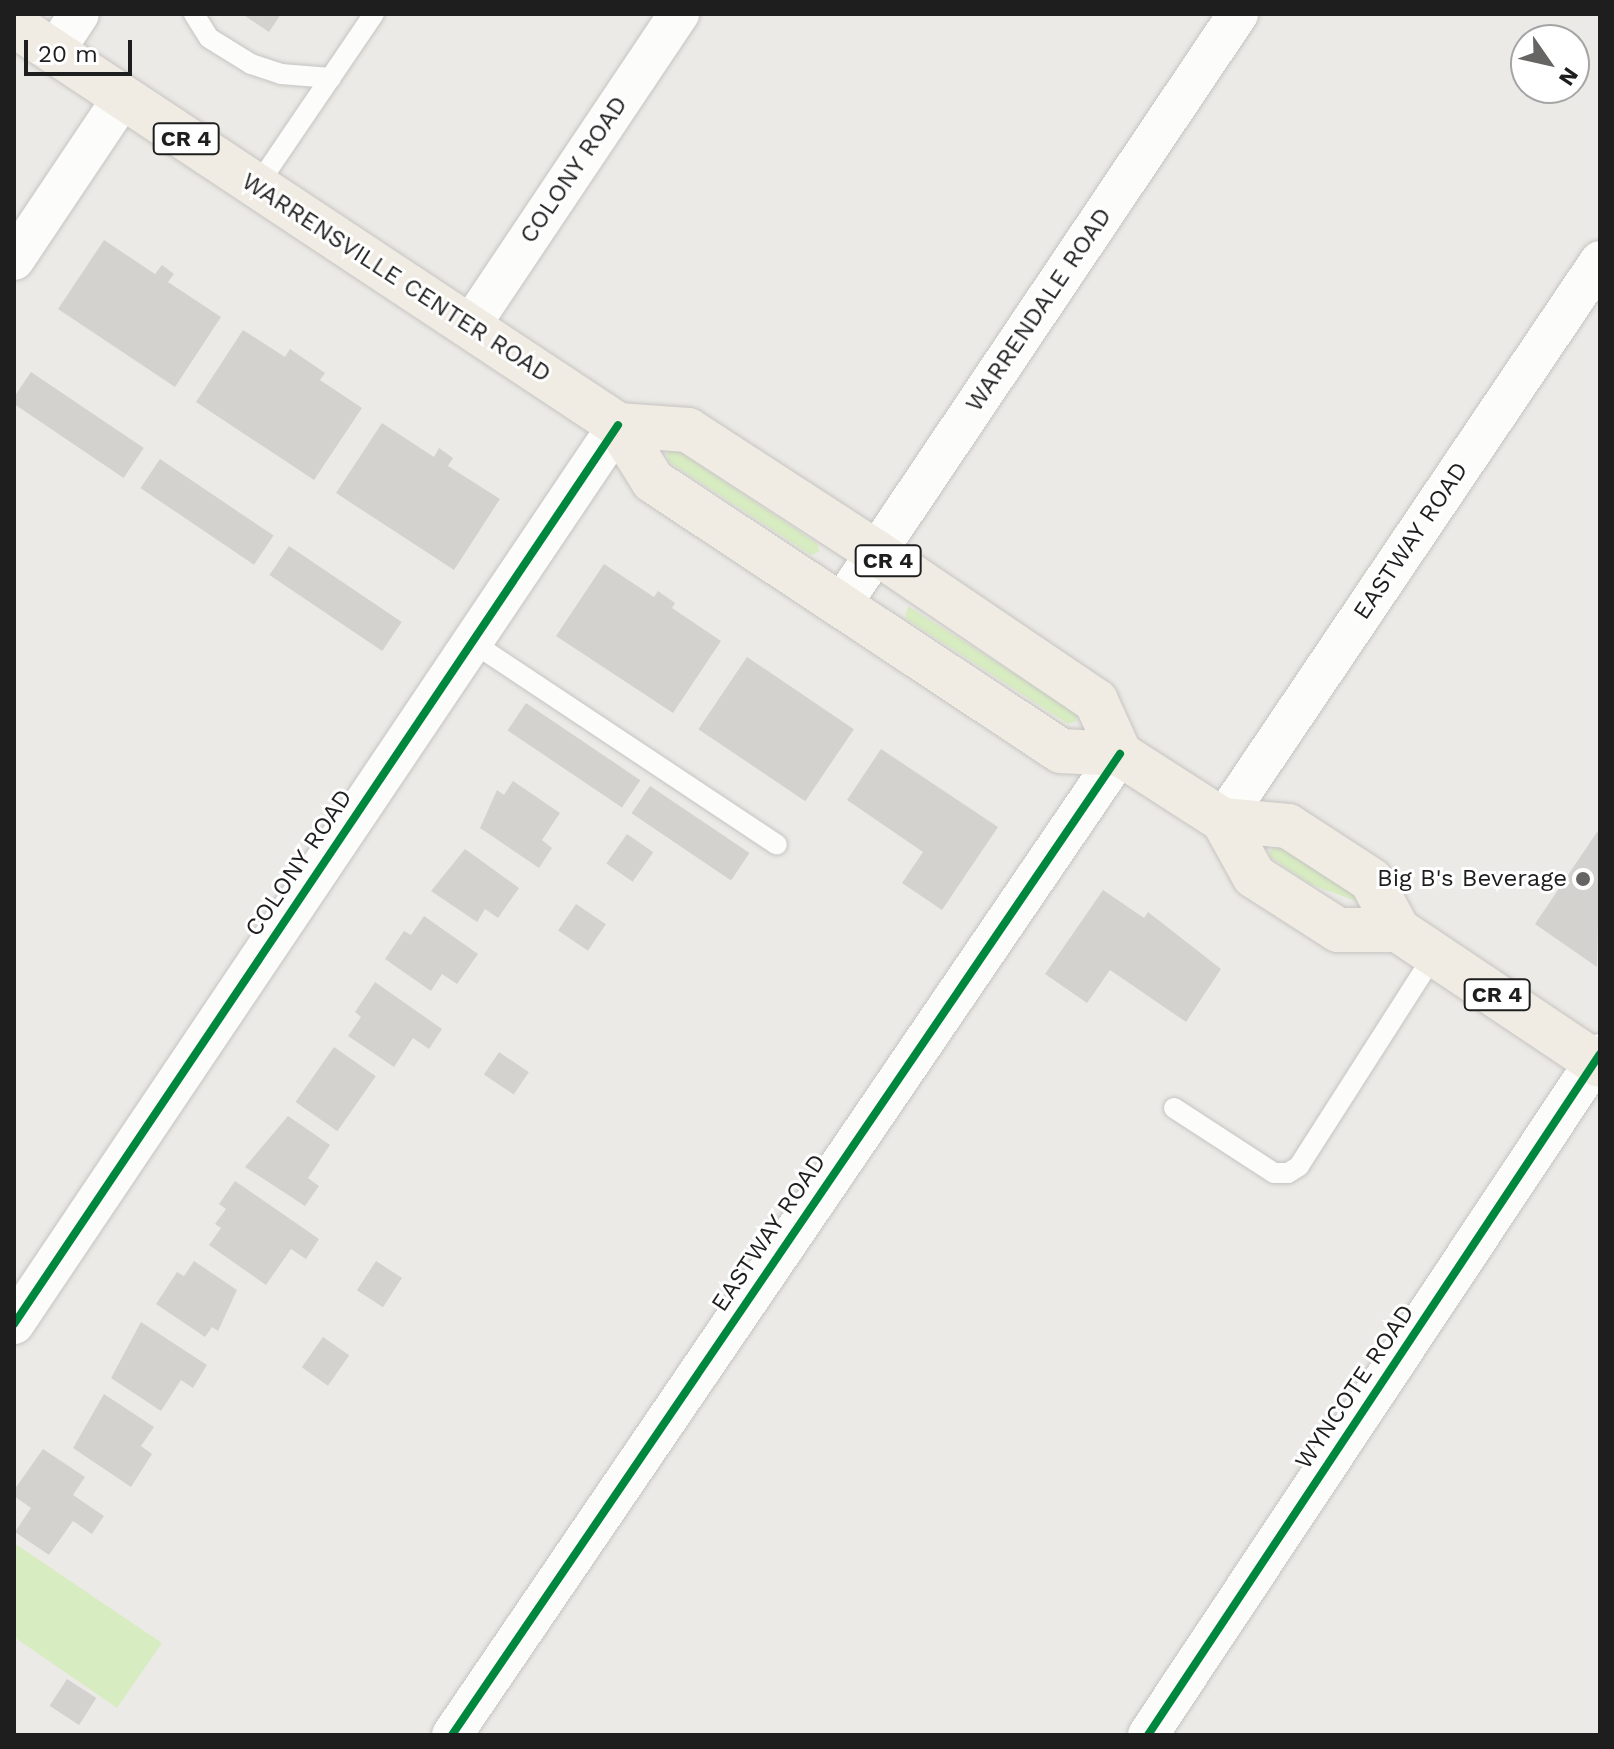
<!DOCTYPE html>
<style>
body{margin:0}
#map{position:relative;width:1614px;height:1749px;overflow:hidden;background:#eceae6;font-family:"Work Sans",sans-serif}
div>[style]{position:absolute}
[style*='--x']{left:calc(var(--x)*1px);top:calc(var(--y)*1px);width:calc(var(--w)*1px);rotate:calc(var(--a)*1deg)}
.grass>*{inset:0;background:#d8ecc2}
.building>*{inset:0;background:#d4d2cf;transform-origin:0 0}
.roads{filter:drop-shadow(0 0 2px #c5c4c2) drop-shadow(0 0 2px #c5c4c2)}
.service>*{height:20px;margin:-10px;padding:0 10px;transform-origin:10px;border-radius:10px;background:#fcfcfb}
.minor>*{height:40px;margin:-20px;padding:0 20px;transform-origin:20px;border-radius:20px;background:#fcfcfb}
.primary>*{height:44px;margin:-22px;padding:0 22px;transform-origin:22px;border-radius:22px;background:#f1ece3}
.cycleway>*{height:8px;margin:-4px;padding:0 4px;transform-origin:4px;border-radius:4px;background:#00873e}
.dots>*{width:22px;height:22px;translate:-50% -50%;box-sizing:border-box;border:4px solid #fff;border-radius:50%}
span{translate:-50% -50%;white-space:nowrap;text-align:center;line-height:1.15;-webkit-text-stroke:6px #fff;paint-order:stroke}
.shield-label span{padding:2px 6px;background:#fff;border:2px solid;border-radius:6px;-webkit-text-stroke-width:0}
.shield-label{font-size:22px;color:#1e1e1e;font-weight:700}
.street-label{font-size:24px;color:#1e1e1e}
.poi-label{font-size:24px;color:#1e1e1e}
.right{translate:-100% -50%;text-align:right}
.frame{position:absolute;inset:0;border:16px solid #1e1e1e;pointer-events:none}
.north{position:absolute;left:1510px;top:24px;width:80px;height:80px;box-sizing:border-box;background:#fff;border:2px solid #a5a5a5;border-radius:50%;rotate:124deg;font-size:22px;font-weight:700;line-height:32px;text-align:center;color:#1e1e1e}
.north::after{content:'';display:block;margin:auto;width:28px;height:36px;background:#666564;clip-path:polygon(50% 0,100% 100%,50% 72%,0 100%)}
.scale{position:absolute;left:24px;top:40px;width:108px;height:36px;box-sizing:border-box;border:4px solid #1e1e1e;border-top:0;padding-left:10px;font-size:24px;line-height:28px;white-space:nowrap;color:#1e1e1e;-webkit-text-stroke:6px #fff;paint-order:stroke}
</style>
<div id="map">
<div class="grass">
<i style="clip-path:polygon(675px 449px,818px 544px,819px 552px,811px 555px,668px 461px,667px 452px)"></i>
<i style="clip-path:polygon(908px 606px,1076px 713px,1077px 721px,1068px 724px,905px 618px)"></i>
<i style="clip-path:polygon(1278px 845px,1361px 899px,1361px 903px,1310px 884px,1271px 857px,1269px 852px)"></i>
<i style="clip-path:polygon(14px 1543px,162px 1643px,117px 1708px,14px 1637px)"></i>
</div>
<div class="building">
<i style="clip-path:polygon(242px 14px,281px 14px,269px 32px)"></i>
<i style="clip-path:polygon(104px 240px,155px 274px,162px 265px,174px 274px,168px 282px,221px 317px,175px 387px,58px 309px)"></i>
<i style="clip-path:polygon(243px 330px,285px 357px,290px 349px,325px 373px,320px 380px,362px 408px,314px 480px,196px 402px)"></i>
<i style="left:31px;top:372px;width:136px;height:36px;rotate:34deg"></i>
<i style="clip-path:polygon(382px 423px,434px 457px,439px 448px,453px 458px,448px 466px,500px 499px,454px 570px,336px 493px)"></i>
<i style="left:160px;top:459px;width:137px;height:35px;rotate:34deg"></i>
<i style="left:289px;top:546px;width:136px;height:35px;rotate:34deg"></i>
<i style="clip-path:polygon(604px 564px,654px 597px,658px 591px,675px 603px,672px 608px,721px 641px,673px 713px,556px 636px)"></i>
<i style="left:747px;top:657px;width:129px;height:87px;rotate:34deg"></i>
<i style="left:526px;top:703px;width:138px;height:33px;rotate:34deg"></i>
<i style="clip-path:polygon(881px 749px,998px 827px,942px 910px,902px 883px,923px 852px,847px 800px)"></i>
<i style="clip-path:polygon(513px 781px,560px 813px,542px 840px,552px 848px,539px 868px,480px 828px,497px 790px,504px 795px)"></i>
<i style="left:650px;top:786px;width:120px;height:33px;rotate:34deg"></i>
<i style="clip-path:polygon(1597px 832px,1600px 834px,1597px 967px,1535px 924px)"></i>
<i style="left:627px;top:834px;width:32px;height:36px;rotate:35deg"></i>
<i style="clip-path:polygon(465px 849px,519px 888px,498px 918px,485px 909px,477px 922px,431px 891px)"></i>
<i style="clip-path:polygon(1103px 890px,1144px 918px,1148px 912px,1221px 969px,1186px 1022px,1110px 970px,1087px 1003px,1045px 974px)"></i>
<i style="left:576px;top:904px;width:36px;height:32px;rotate:34deg"></i>
<i style="clip-path:polygon(424px 916px,478px 954px,457px 984px,442px 974px,431px 991px,385px 959px,404px 931px,411px 935px)"></i>
<i style="clip-path:polygon(375px 982px,442px 1029px,429px 1049px,413px 1038px,394px 1067px,348px 1036px,361px 1017px,355px 1012px)"></i>
<i style="left:334px;top:1047px;width:51px;height:67px;rotate:35deg"></i>
<i style="left:499px;top:1052px;width:36px;height:27px;rotate:34deg"></i>
<i style="clip-path:polygon(288px 1116px,330px 1145px,308px 1178px,319px 1186px,305px 1206px,245px 1167px)"></i>
<i style="clip-path:polygon(235px 1181px,319px 1239px,306px 1259px,291px 1249px,266px 1285px,209px 1245px,221px 1228px,215px 1224px,226px 1209px,219px 1204px)"></i>
<i style="clip-path:polygon(194px 1261px,237px 1290px,218px 1331px,212px 1327px,205px 1337px,156px 1304px,177px 1272px,184px 1276px)"></i>
<i style="left:376px;top:1261px;width:31px;height:35px;rotate:33deg"></i>
<i style="clip-path:polygon(141px 1322px,207px 1365px,193px 1388px,181px 1380px,161px 1411px,111px 1378px)"></i>
<i style="left:323px;top:1337px;width:32px;height:37px;rotate:35deg"></i>
<i style="clip-path:polygon(104px 1394px,154px 1427px,141px 1446px,152px 1454px,131px 1487px,73px 1448px)"></i>
<i style="clip-path:polygon(43px 1449px,85px 1477px,73px 1495px,104px 1516px,92px 1534px,73px 1521px,49px 1555px,15px 1532px,31px 1508px,14px 1496px,14px 1490px)"></i>
<i style="left:67px;top:1679px;width:35px;height:32px;rotate:33deg"></i>
</div>
<div class="roads">
<div class="service">
<i style="--x:194;--y:14;--w:28;--a:58"></i>
<i style="--x:209;--y:38;--w:49;--a:31.8"></i>
<i style="--x:251;--y:64;--w:32;--a:18"></i>
<i style="--x:281;--y:74;--w:50;--a:4.6"></i>
<i style="--x:257;--y:186;--w:208;--a:-55.8"></i>
<i style="--x:472;--y:642;--w:366;--a:33.6"></i>
<i style="--x:1174;--y:1108;--w:119;--a:33"></i>
<i style="--x:1274;--y:1173;--w:14;--a:0"></i>
<i style="--x:1288;--y:1173;--w:13;--a:-32"></i>
<i style="--x:1299;--y:1166;--w:253;--a:-57.4"></i>
</div>
<div class="minor">
<i style="--x:54;--y:52;--w:45;--a:-56.7"></i>
<i style="--x:14;--y:260;--w:196;--a:-56.2"></i>
<i style="--x:470;--y:326;--w:376;--a:-56.2"></i>
<i style="--x:841;--y:605;--w:712;--a:-56.11"></i>
<i style="--x:1223;--y:820;--w:674;--a:-56"></i>
<i style="--x:14;--y:1324;--w:1083;--a:-56.1"></i>
<i style="--x:452;--y:1735;--w:1187;--a:-55.75"></i>
<i style="--x:1148;--y:1735;--w:817;--a:-56.43"></i>
</div>
<div class="primary">
<i style="--x:14;--y:25;--w:724;--a:33.51"></i>
<i style="--x:618;--y:425;--w:66;--a:58"></i>
<i style="--x:653;--y:481;--w:489;--a:33.5"></i>
<i style="--x:1061;--y:751;--w:59;--a:2.9"></i>
<i style="--x:1120;--y:754;--w:122;--a:32.7"></i>
<i style="--x:1223;--y:820;--w:65;--a:5.3"></i>
<i style="--x:1288;--y:826;--w:99;--a:33"></i>
<i style="--x:1371;--y:880;--w:57;--a:61.6"></i>
<i style="--x:1398;--y:930;--w:243;--a:33.8"></i>
<i style="--x:618;--y:425;--w:70;--a:4.1"></i>
<i style="--x:688;--y:430;--w:224;--a:33"></i>
<i style="--x:876;--y:552;--w:266;--a:34.1"></i>
<i style="--x:1096;--y:701;--w:58;--a:65.6"></i>
<i style="--x:1223;--y:820;--w:64;--a:61"></i>
<i style="--x:1254;--y:876;--w:100;--a:32.7"></i>
<i style="--x:1338;--y:930;--w:60;--a:0"></i>
</div>
</div>
<div class="cycleway">
<i style="--x:14;--y:1324;--w:1083;--a:-56.1"></i>
<i style="--x:452;--y:1735;--w:1187;--a:-55.75"></i>
<i style="--x:1148;--y:1735;--w:817;--a:-56.43"></i>
</div>
<div class="dots">
<i style="left:1583px;top:879px;background:#666564"></i>
</div>
<div class="shield-label">
<span style="left:186px;top:139px">CR 4</span>
<span style="left:888px;top:561px">CR 4</span>
<span style="left:1497px;top:995px">CR 4</span>
</div>
<div class="street-label">
<span style="left:574px;top:170px;rotate:-56deg">COLONY ROAD</span>
<span style="left:396px;top:278px;rotate:33deg">WARRENSVILLE CENTER ROAD</span>
<span style="left:1039px;top:310px;rotate:-56deg">WARRENDALE ROAD</span>
<span style="left:1411px;top:541px;rotate:-56deg">EASTWAY ROAD</span>
<span style="left:299px;top:863px;rotate:-56deg">COLONY ROAD</span>
<span style="left:769px;top:1233px;rotate:-56deg">EASTWAY ROAD</span>
<span style="left:1355px;top:1387px;rotate:-56deg">WYNCOTE ROAD</span>
</div>
<div class="poi-label">
<span class="right" style="left:1567px;top:879px">Big B's Beverage</span>
</div>
<div class="frame"></div>
<div class="north">N</div>
<div class="scale">20 m</div>
</div>
